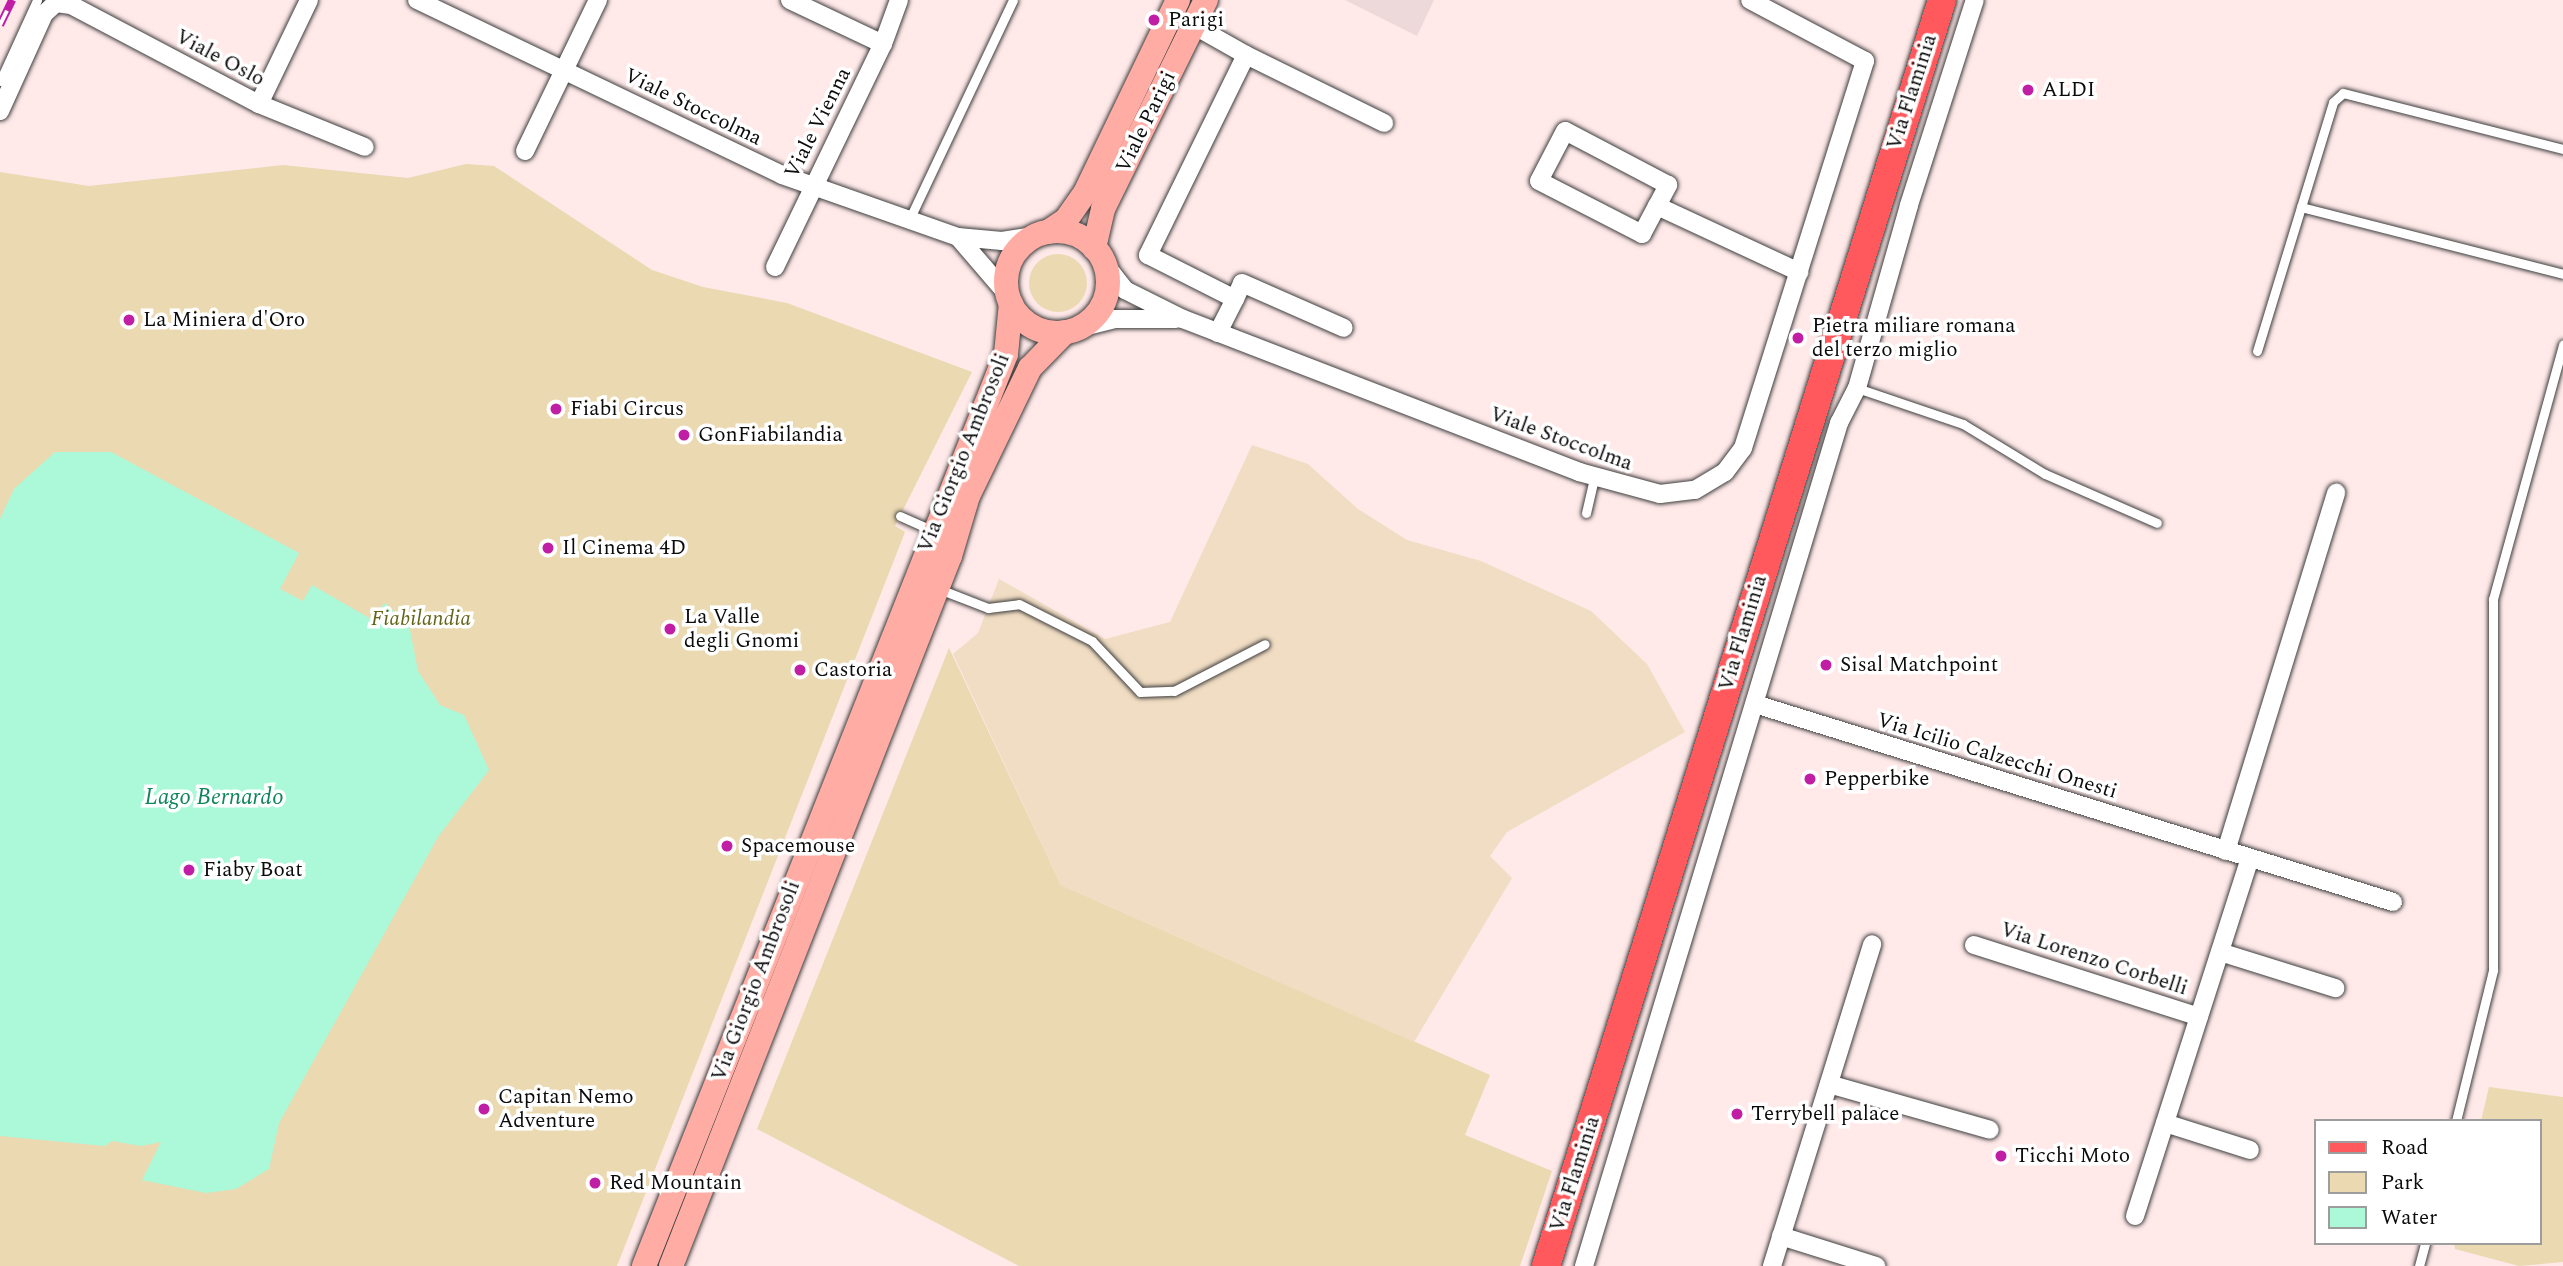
<!DOCTYPE html>
<style>
body{margin:0}
#map{position:relative;width:2563px;height:1266px;overflow:hidden;background:#ffe9e9;font-family:Spectral,serif}
div>[style]{position:absolute}
[style*='--x']{left:calc(var(--x)*1px);top:calc(var(--y)*1px);width:calc(var(--w)*1px);rotate:calc(var(--a)*1deg)}
.green>*{inset:0;background:#ead9b1}
.round{border-radius:50%}
.pitch>*{inset:0;background:#f1ddc3}
.plaza>*{inset:0;background:#eed9da}
.water>*{inset:0;background:#abf9d9}
.roads{filter:drop-shadow(0 0 2px #3e3e3e) drop-shadow(0 0 2px #3e3e3e)}
.service>*{height:9px;margin:-4.5px;padding:0 4.5px;transform-origin:4.5px;border-radius:4.5px;background:#fff}
.minor>*{height:18px;margin:-9px;padding:0 9px;transform-origin:9px;border-radius:9px;background:#fff}
.secondary>*{height:24px;margin:-12px;padding:0 12px;transform-origin:12px;border-radius:12px;background:#ffada4}
.secondary>.ring{margin:-12px;padding:0;box-sizing:content-box;background:none;border:24px solid #ffada4;border-radius:50%}
.primary>*{height:28px;margin:-14px;padding:0 14px;transform-origin:14px;border-radius:14px;background:#ff595e}
.rail>*{height:8px;margin-top:-4px;transform-origin:0;background:repeating-linear-gradient(90deg,#fff 0 16px,#c01ea5 0 32px);box-sizing:border-box;border-block:2px solid #c01ea5}
.dots>*{width:19px;height:19px;translate:-50% -50%;box-sizing:border-box;border:4px solid #fff;border-radius:50%}
span{translate:-50% -50%;white-space:nowrap;text-align:center;line-height:1.15;-webkit-text-stroke:7px #fff;paint-order:stroke}
.poi-label{font-size:21px;color:#0b0b0b}
.left{translate:0 -50%;text-align:left}
.street-label{font-size:21px;color:#0b0b0b}
.park-label{font-size:21px;color:#646419;font-style:italic}
.water-label{font-size:23px;color:#10845b;font-style:italic}
.legend{position:absolute;left:2314px;top:1119px;width:228px;height:126px;box-sizing:border-box;background:#fff;border:2px solid #9d9d9d;margin:0;padding:9px 12px;list-style:none;font-size:21px;color:#0b0b0b}
.legend li{display:flex;align-items:center;gap:14px;height:35px}
.legend b{width:35px;border:2px solid #9d9d9d}
</style>
<div id="map">
<div class="green">
<i style="clip-path:polygon(466px 164px,494px 166px,652px 270px,703px 287px,787px 303px,972px 372px,895px 526px,905px 532px,617px 1266px,0 1266px,0 172px,89px 186px,283px 165px,408px 178px)"></i>
<i class="round" style="left:1029px;top:254px;width:58px;height:58px"></i>
<i style="clip-path:polygon(949px 648px,1061px 885px,1490px 1075px,1465px 1135px,1552px 1171px,1520px 1266px,1019px 1266px,757px 1129px)"></i>
<i style="clip-path:polygon(2489px 1087px,2563px 1097px,2563px 1262px,2519px 1266px,2455px 1249px,2454px 1243px,2540px 1243px,2540px 1121px,2481px 1121px)"></i>
</div>
<div class="pitch">
<i style="clip-path:polygon(1252px 445px,1308px 464px,1358px 509px,1407px 540px,1481px 561px,1591px 611px,1647px 664px,1685px 732px,1507px 832px,1490px 856px,1512px 878px,1414px 1042px,1061px 885px,953px 654px,978px 633px,999px 579px,1105px 639px,1170px 622px)"></i>
</div>
<div class="plaza">
<i style="clip-path:polygon(1345px 0,1434px 0,1417px 36px)"></i>
</div>
<div class="water">
<i style="clip-path:polygon(55px 452px,111px 452px,299px 553px,280px 589px,303px 601px,312px 585px,371px 619px,385px 603px,409px 625px,418px 671px,440px 705px,464px 715px,489px 770px,438px 837px,279px 1123px,269px 1169px,236px 1189px,206px 1193px,142px 1180px,161px 1142px,141px 1146px,112px 1141px,105px 1146px,0 1136px,0 519px,14px 489px)"></i>
</div>
<div class="roads">
<div class="service">
<i style="--x:0;--y:81;--w:89;--a:-65.4"></i>
<i style="--x:2301;--y:207;--w:270;--a:14.3"></i>
<i style="--x:909;--y:220;--w:243;--a:-64.7"></i>
<i style="--x:2257;--y:351;--w:260;--a:-73"></i>
<i style="--x:2333;--y:102;--w:13;--a:-42"></i>
<i style="--x:2343;--y:93;--w:227;--a:14.3"></i>
<i style="--x:1857;--y:388;--w:112;--a:18.8"></i>
<i style="--x:1963;--y:424;--w:96;--a:31.4"></i>
<i style="--x:2045;--y:474;--w:122;--a:23.6"></i>
<i style="--x:1586;--y:513;--w:37;--a:-77"></i>
<i style="--x:900;--y:516;--w:36;--a:24"></i>
<i style="--x:939;--y:589;--w:53;--a:21.2"></i>
<i style="--x:988;--y:608;--w:31;--a:-7"></i>
<i style="--x:1019;--y:604;--w:82;--a:26.9"></i>
<i style="--x:1092;--y:641;--w:70;--a:46.7"></i>
<i style="--x:1140;--y:692;--w:34;--a:-2"></i>
<i style="--x:1174;--y:691;--w:102;--a:-27.3"></i>
<i style="--x:2456;--y:1121;--w:155;--a:-76.2"></i>
<i style="--x:2493;--y:970;--w:371;--a:-90"></i>
<i style="--x:2493;--y:599;--w:264;--a:-74.6"></i>
<i style="--x:2419;--y:1266;--w:24;--a:-75"></i>
</div>
<div class="minor">
<i style="--x:417;--y:0;--w:405;--a:25.6"></i>
<i style="--x:782;--y:175;--w:187;--a:19.4"></i>
<i style="--x:958;--y:237;--w:44;--a:5.2"></i>
<i style="--x:1002;--y:241;--w:33;--a:-9"></i>
<i style="--x:790;--y:0;--w:103;--a:25.3"></i>
<i style="--x:1193;--y:25;--w:61;--a:29.5"></i>
<i style="--x:1246;--y:55;--w:223;--a:116.1"></i>
<i style="--x:1148;--y:255;--w:97;--a:26.8"></i>
<i style="--x:1235;--y:299;--w:38;--a:117"></i>
<i style="--x:1246;--y:55;--w:154;--a:26.2"></i>
<i style="--x:259;--y:104;--w:115;--a:-64.3"></i>
<i style="--x:0;--y:111;--w:107;--a:-65.6"></i>
<i style="--x:44;--y:14;--w:16;--a:-43"></i>
<i style="--x:56;--y:3;--w:15;--a:8"></i>
<i style="--x:71;--y:5;--w:212;--a:27.8"></i>
<i style="--x:259;--y:104;--w:114;--a:22.1"></i>
<i style="--x:525;--y:151;--w:168;--a:-64.2"></i>
<i style="--x:1657;--y:206;--w:24;--a:-62"></i>
<i style="--x:1668;--y:185;--w:116;--a:-152.3"></i>
<i style="--x:1565;--y:131;--w:56;--a:117.5"></i>
<i style="--x:1539;--y:181;--w:116;--a:27.2"></i>
<i style="--x:1642;--y:234;--w:32;--a:-62"></i>
<i style="--x:1657;--y:206;--w:157;--a:24.9"></i>
<i style="--x:958;--y:237;--w:75;--a:49.3"></i>
<i style="--x:1104;--y:263;--w:34;--a:52"></i>
<i style="--x:1125;--y:290;--w:65;--a:26.6"></i>
<i style="--x:1183;--y:319;--w:425;--a:21.1"></i>
<i style="--x:1579;--y:472;--w:84;--a:15.2"></i>
<i style="--x:1660;--y:494;--w:35;--a:-7"></i>
<i style="--x:1695;--y:490;--w:35;--a:-31"></i>
<i style="--x:1725;--y:472;--w:30;--a:-53"></i>
<i style="--x:1743;--y:448;--w:406;--a:-72.5"></i>
<i style="--x:1865;--y:61;--w:130;--a:-152.1"></i>
<i style="--x:775;--y:267;--w:248;--a:-64.2"></i>
<i style="--x:883;--y:44;--w:47;--a:-70"></i>
<i style="--x:1235;--y:299;--w:17;--a:-66"></i>
<i style="--x:1242;--y:283;--w:111;--a:23.8"></i>
<i style="--x:1083;--y:327;--w:32;--a:-14"></i>
<i style="--x:1114;--y:319;--w:62;--a:0"></i>
<i style="--x:1755;--y:704;--w:668;--a:17.24"></i>
<i style="--x:2226;--y:851;--w:375;--a:-72.9"></i>
<i style="--x:1974;--y:945;--w:236;--a:17.7"></i>
<i style="--x:2220;--y:952;--w:121;--a:17.4"></i>
<i style="--x:1829;--y:1084;--w:167;--a:15.9"></i>
<i style="--x:2165;--y:1123;--w:89;--a:17.6"></i>
<i style="--x:2135;--y:1216;--w:376;--a:-72.2"></i>
<i style="--x:1781;--y:1236;--w:100;--a:17.5"></i>
<i style="--x:1584;--y:1266;--w:881;--a:-73.17"></i>
<i style="--x:1839;--y:423;--w:39;--a:-63"></i>
<i style="--x:1857;--y:388;--w:190;--a:-74.1"></i>
<i style="--x:1909;--y:205;--w:215;--a:-72.2"></i>
<i style="--x:1772;--y:1266;--w:337;--a:-72.7"></i>
</div>
<div class="secondary">
<i class="ring" style="left:1006px;top:231px;width:78px;height:78px"></i>
<i style="--x:1048;--y:232;--w:22;--a:-34"></i>
<i style="--x:1066;--y:220;--w:35;--a:-55"></i>
<i style="--x:1086;--y:191;--w:212;--a:-64.3"></i>
<i style="--x:1094;--y:248;--w:40;--a:-77"></i>
<i style="--x:1103;--y:209;--w:233;--a:-63.8"></i>
<i style="--x:644;--y:1266;--w:981;--a:-68.35"></i>
<i style="--x:1006;--y:354;--w:51;--a:-84.4"></i>
<i style="--x:671;--y:1266;--w:763;--a:-68.55"></i>
<i style="--x:950;--y:556;--w:63;--a:-73.3"></i>
<i style="--x:968;--y:496;--w:142;--a:-64.2"></i>
<i style="--x:1030;--y:368;--w:50;--a:-45.8"></i>
</div>
<div class="primary">
<i style="--x:1546;--y:1266;--w:1326;--a:-72.63"></i>
</div>
</div>
<div class="rail">
<i style="--x:0;--y:25;--w:28;--a:-64"></i>
</div>
<div class="dots">
<i style="left:1154px;top:20px;background:#c01ea5"></i>
<i style="left:2028px;top:90px;background:#c01ea5"></i>
<i style="left:129px;top:320px;background:#c01ea5"></i>
<i style="left:1798px;top:338px;background:#c01ea5"></i>
<i style="left:556px;top:409px;background:#c01ea5"></i>
<i style="left:684px;top:435px;background:#c01ea5"></i>
<i style="left:548px;top:548px;background:#c01ea5"></i>
<i style="left:670px;top:629px;background:#c01ea5"></i>
<i style="left:1826px;top:665px;background:#c01ea5"></i>
<i style="left:800px;top:670px;background:#c01ea5"></i>
<i style="left:1810px;top:779px;background:#c01ea5"></i>
<i style="left:727px;top:846px;background:#c01ea5"></i>
<i style="left:189px;top:870px;background:#c01ea5"></i>
<i style="left:484px;top:1109px;background:#c01ea5"></i>
<i style="left:1737px;top:1114px;background:#c01ea5"></i>
<i style="left:2001px;top:1156px;background:#c01ea5"></i>
<i style="left:595px;top:1183px;background:#c01ea5"></i>
</div>
<div class="poi-label">
<span class="left" style="left:1168px;top:20px">Parigi</span>
<span class="left" style="left:2042px;top:90px">ALDI</span>
<span class="left" style="left:143px;top:320px">La Miniera d'Oro</span>
<span class="left" style="left:1812px;top:338px">Pietra miliare romana<br>del terzo miglio</span>
<span class="left" style="left:570px;top:409px">Fiabi Circus</span>
<span class="left" style="left:698px;top:435px">GonFiabilandia</span>
<span class="left" style="left:562px;top:548px">Il Cinema 4D</span>
<span class="left" style="left:684px;top:629px">La Valle<br>degli Gnomi</span>
<span class="left" style="left:1840px;top:665px">Sisal Matchpoint</span>
<span class="left" style="left:814px;top:670px">Castoria</span>
<span class="left" style="left:1824px;top:779px">Pepperbike</span>
<span class="left" style="left:741px;top:846px">Spacemouse</span>
<span class="left" style="left:203px;top:870px">Fiaby Boat</span>
<span class="left" style="left:498px;top:1109px">Capitan Nemo<br>Adventure</span>
<span class="left" style="left:1751px;top:1114px">Terrybell palace</span>
<span class="left" style="left:2015px;top:1156px">Ticchi Moto</span>
<span class="left" style="left:609px;top:1183px">Red Mountain</span>
</div>
<div class="street-label">
<span style="left:220px;top:58px;rotate:28deg">Viale Oslo</span>
<span style="left:1912px;top:92px;rotate:-72deg">Via Flaminia</span>
<span style="left:693px;top:107px;rotate:26deg">Viale Stoccolma</span>
<span style="left:1146px;top:122px;rotate:-64deg">Viale Parigi</span>
<span style="left:818px;top:123px;rotate:-63deg">Viale Vienna</span>
<span style="left:1561px;top:439px;rotate:20deg">Viale Stoccolma</span>
<span style="left:964px;top:453px;rotate:-68deg">Via Giorgio Ambrosoli</span>
<span style="left:1743px;top:633px;rotate:-73deg">Via Flaminia</span>
<span style="left:1997px;top:756px;rotate:17deg">Via Icilio Calzecchi Onesti</span>
<span style="left:2094px;top:959px;rotate:18deg">Via Lorenzo Corbelli</span>
<span style="left:756px;top:981px;rotate:-69deg">Via Giorgio Ambrosoli</span>
<span style="left:1575px;top:1174px;rotate:-72deg">Via Flaminia</span>
</div>
<div class="park-label">
<span style="left:421px;top:619px">Fiabilandia</span>
</div>
<div class="water-label">
<span style="left:214px;top:798px">Lago Bernardo</span>
</div>
<ul class="legend">
<li><b style="height:9px;background:#ff595e"></b>Road</li>
<li><b style="height:19px;background:#ead9b1"></b>Park</li>
<li><b style="height:19px;background:#abf9d9"></b>Water</li>
</ul>
</div>
